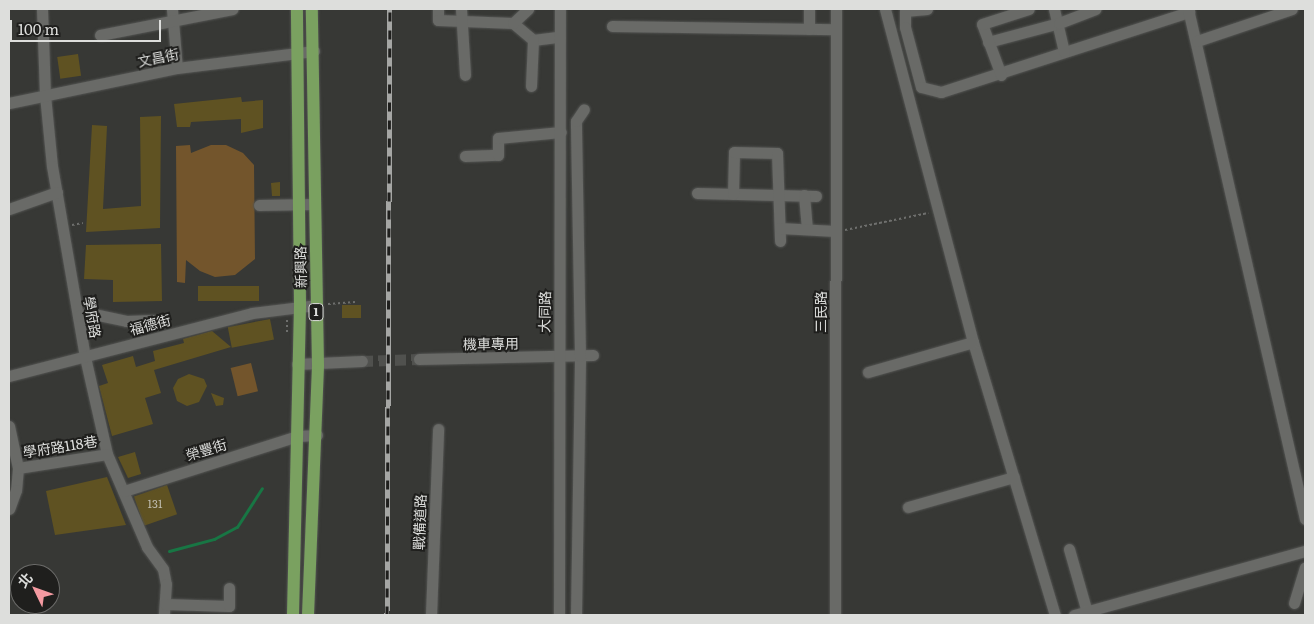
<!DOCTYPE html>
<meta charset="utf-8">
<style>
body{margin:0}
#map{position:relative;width:1314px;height:624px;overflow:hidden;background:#373835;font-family:Literata,"Noto Sans TC",serif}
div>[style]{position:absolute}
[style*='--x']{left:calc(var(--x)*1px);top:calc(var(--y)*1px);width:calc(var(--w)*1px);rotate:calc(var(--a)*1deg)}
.green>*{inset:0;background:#73552c;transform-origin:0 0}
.stream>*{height:3px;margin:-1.5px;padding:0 1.5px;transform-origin:1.5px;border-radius:1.5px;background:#187644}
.building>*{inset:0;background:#5f5222;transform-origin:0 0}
.minor-tunnel>*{height:11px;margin-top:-5.5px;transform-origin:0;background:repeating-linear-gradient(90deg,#50514e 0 11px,transparent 0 16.5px)}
.path>*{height:2px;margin-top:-1px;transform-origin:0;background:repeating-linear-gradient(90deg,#6e6f6d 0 2.5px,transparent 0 5px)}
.roads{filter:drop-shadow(0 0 1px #535452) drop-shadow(0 0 1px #535452)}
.minor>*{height:11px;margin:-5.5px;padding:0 5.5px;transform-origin:5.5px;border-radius:5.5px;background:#696a67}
.major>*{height:12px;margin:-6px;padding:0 6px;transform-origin:6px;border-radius:6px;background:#7aa160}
.rail>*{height:5px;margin-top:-2.5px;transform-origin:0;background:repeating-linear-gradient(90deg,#1f1f1d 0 9px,#a5a6a4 0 18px);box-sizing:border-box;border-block:1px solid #a5a6a4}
span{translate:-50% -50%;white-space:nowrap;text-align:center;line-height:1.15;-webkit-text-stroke:4px #1f1f1d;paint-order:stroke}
.number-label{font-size:11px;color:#bebbae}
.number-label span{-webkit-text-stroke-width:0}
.shield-label span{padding:1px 4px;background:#1f1f1d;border:1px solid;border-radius:4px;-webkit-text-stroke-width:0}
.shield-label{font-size:12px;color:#dddedc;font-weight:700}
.street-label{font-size:14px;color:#dddedc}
.frame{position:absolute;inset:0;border:10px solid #dddedc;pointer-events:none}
.north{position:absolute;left:10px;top:564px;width:50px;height:50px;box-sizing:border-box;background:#1f1f1d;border:1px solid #6b6b69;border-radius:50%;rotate:312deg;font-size:14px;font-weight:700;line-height:20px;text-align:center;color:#dddedc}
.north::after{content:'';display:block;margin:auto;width:18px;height:22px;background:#f49aa1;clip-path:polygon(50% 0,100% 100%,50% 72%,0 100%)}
.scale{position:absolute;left:10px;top:20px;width:151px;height:22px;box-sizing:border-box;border:2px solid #dddedc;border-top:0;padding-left:6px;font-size:15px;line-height:18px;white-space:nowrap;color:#dddedc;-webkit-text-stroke:4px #1f1f1d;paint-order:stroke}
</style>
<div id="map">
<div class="green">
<i style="clip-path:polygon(190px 145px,191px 153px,211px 145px,226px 145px,243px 153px,254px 165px,255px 259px,235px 275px,215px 277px,200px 271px,186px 260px,185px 283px,177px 282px,176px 146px)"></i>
<i style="left:251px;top:363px;width:29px;height:21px;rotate:76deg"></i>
</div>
<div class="stream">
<i style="--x:169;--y:551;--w:47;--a:-14.9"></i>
<i style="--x:214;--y:539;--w:26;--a:-28"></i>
<i style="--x:237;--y:527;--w:46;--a:-57.3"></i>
</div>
<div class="building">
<i style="left:78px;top:54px;width:22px;height:21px;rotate:82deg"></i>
<i style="clip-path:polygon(241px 97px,242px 102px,263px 100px,263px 128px,241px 133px,241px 119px,191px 122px,190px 127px,177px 127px,174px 104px)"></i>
<i style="clip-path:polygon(161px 116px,160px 228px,86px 232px,92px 125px,107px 126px,103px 209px,141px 206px,140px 117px)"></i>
<i style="clip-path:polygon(280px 182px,280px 196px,272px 196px,271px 183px)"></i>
<i style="clip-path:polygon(161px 244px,162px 301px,113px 302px,113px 280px,84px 279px,86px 245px)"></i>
<i style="left:259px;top:286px;width:15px;height:61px;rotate:90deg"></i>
<i style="left:342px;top:305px;width:19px;height:13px"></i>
<i style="left:270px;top:319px;width:21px;height:43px;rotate:79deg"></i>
<i style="clip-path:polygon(212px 331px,231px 347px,154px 370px,161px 393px,145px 398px,153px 424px,112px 436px,99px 386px,108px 383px,102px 365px,133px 356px,136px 367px,155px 361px,153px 351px,184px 343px,183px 339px)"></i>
<i style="clip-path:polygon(189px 374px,204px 379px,207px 386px,199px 402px,187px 406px,177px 401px,173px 388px,178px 379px)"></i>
<i style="clip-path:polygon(211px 393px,224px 398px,223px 405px,216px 406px)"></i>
<i style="clip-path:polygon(135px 452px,141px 474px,128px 478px,118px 457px)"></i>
<i style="clip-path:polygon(107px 477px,126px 525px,55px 535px,46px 491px)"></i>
<i style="left:167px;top:485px;width:31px;height:35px;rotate:71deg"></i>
</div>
<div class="minor-tunnel">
<i style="--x:362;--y:361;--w:57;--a:-2"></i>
</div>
<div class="path">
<i style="--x:72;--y:225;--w:11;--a:-10"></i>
<i style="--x:845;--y:230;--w:85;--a:-11.6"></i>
<i style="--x:328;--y:304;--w:27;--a:-4"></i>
<i style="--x:287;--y:332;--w:13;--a:-90"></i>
</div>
<div class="roads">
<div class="minor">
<i style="--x:42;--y:9;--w:86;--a:88"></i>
<i style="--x:45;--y:95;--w:71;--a:84.4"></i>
<i style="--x:52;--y:166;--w:194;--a:80.2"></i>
<i style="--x:85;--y:357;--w:99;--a:77.2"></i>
<i style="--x:107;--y:454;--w:101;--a:66.7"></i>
<i style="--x:147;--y:547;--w:27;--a:54"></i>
<i style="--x:163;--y:569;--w:15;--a:79"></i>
<i style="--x:166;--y:584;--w:31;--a:94"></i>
<i style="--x:172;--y:9;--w:59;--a:85.2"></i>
<i style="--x:438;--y:9;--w:11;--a:90"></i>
<i style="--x:438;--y:20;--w:75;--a:2.3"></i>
<i style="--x:513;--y:23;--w:26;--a:40"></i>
<i style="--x:533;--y:40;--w:26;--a:-7"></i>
<i style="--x:461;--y:9;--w:66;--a:86.5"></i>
<i style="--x:885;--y:9;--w:344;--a:75.2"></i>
<i style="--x:973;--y:342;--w:285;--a:73.3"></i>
<i style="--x:927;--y:9;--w:22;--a:175"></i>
<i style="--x:905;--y:11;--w:16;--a:90"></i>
<i style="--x:905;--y:27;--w:62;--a:75.1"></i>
<i style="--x:921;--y:87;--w:21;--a:14"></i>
<i style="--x:941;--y:92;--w:261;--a:-17.9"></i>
<i style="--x:1054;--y:9;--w:44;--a:76.9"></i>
<i style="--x:1188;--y:9;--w:523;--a:77.08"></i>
<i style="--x:513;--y:23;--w:21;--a:-43"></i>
<i style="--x:612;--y:26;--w:224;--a:0.8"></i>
<i style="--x:809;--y:29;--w:20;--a:-90"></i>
<i style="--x:100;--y:35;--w:135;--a:-11.1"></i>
<i style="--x:1197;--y:41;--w:100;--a:-18.6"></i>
<i style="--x:988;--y:42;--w:73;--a:-15"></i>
<i style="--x:1059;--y:23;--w:39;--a:-21"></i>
<i style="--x:1001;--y:75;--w:54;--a:-110.4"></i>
<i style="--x:982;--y:24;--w:49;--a:-17.7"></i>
<i style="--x:531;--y:86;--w:46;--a:-87.5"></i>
<i style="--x:9;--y:103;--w:172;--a:-11.8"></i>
<i style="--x:177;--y:68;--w:138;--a:-7.1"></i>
<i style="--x:465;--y:156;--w:33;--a:-2"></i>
<i style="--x:498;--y:155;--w:17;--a:-90"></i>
<i style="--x:498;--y:138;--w:63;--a:-5.4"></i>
<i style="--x:697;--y:193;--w:119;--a:1.4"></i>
<i style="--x:733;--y:194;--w:42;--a:-88.6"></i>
<i style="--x:734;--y:152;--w:43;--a:1.3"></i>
<i style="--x:777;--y:153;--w:88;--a:88"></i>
<i style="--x:804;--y:195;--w:34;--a:85"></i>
<i style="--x:259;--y:205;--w:55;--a:-1"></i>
<i style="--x:9;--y:209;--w:51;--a:-19.5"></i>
<i style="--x:780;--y:228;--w:55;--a:3.1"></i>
<i style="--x:78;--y:316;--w:11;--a:-15"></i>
<i style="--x:89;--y:313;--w:38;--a:12"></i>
<i style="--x:126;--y:321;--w:27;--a:-2"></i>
<i style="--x:419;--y:359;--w:174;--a:-1.3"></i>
<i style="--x:297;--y:364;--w:65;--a:-2.6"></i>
<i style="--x:868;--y:372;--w:109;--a:-15.9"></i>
<i style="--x:9;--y:376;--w:251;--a:-14.5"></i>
<i style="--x:252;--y:313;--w:64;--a:-7.1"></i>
<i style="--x:9;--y:426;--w:43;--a:77.9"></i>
<i style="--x:18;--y:468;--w:22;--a:95"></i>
<i style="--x:16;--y:490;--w:20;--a:110"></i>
<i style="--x:18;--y:468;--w:90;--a:-8.9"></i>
<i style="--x:124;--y:491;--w:182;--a:-17.6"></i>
<i style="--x:297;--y:436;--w:20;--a:-3"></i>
<i style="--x:908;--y:507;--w:110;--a:-15.8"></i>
<i style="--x:1069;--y:549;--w:66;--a:74.1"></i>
<i style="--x:1294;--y:603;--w:37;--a:-73"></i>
<i style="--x:165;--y:604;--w:64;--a:1.8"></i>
<i style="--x:229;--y:606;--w:18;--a:-90"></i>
<i style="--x:431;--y:615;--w:186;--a:-87.8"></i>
<i style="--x:559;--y:615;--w:606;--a:-89.91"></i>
<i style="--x:576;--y:615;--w:259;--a:-89.1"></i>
<i style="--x:580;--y:356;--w:235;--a:-91"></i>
<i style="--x:576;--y:121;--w:14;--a:-56"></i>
<i style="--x:835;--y:615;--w:606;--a:-89.91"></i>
<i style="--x:1074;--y:615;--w:240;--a:-15.5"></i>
</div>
<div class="major">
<i style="--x:293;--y:615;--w:311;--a:-88.7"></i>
<i style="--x:300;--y:304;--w:295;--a:-90.6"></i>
<i style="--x:308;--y:615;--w:250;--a:-87.7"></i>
<i style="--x:318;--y:365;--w:356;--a:-91"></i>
</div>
</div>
<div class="rail">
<i style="--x:387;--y:615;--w:606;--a:-89.72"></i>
</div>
<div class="number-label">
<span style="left:155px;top:503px">131</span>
</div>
<div class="shield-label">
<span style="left:316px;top:312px">1</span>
</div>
<div class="street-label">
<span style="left:158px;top:57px;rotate:-11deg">文昌街</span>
<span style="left:300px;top:267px;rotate:-91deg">新興路</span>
<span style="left:544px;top:312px;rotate:-89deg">大同路</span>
<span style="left:820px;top:312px;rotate:-90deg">三民路</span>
<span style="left:93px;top:317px;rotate:80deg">學府路</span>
<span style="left:150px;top:324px;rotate:-15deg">福德街</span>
<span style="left:491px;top:343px;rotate:-1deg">機車專用</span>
<span style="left:60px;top:446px;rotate:-9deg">學府路118巷</span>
<span style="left:206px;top:449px;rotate:-17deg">榮豐街</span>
<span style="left:419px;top:522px;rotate:-88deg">戰備道路</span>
</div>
<div class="frame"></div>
<div class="north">北</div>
<div class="scale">100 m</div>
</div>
